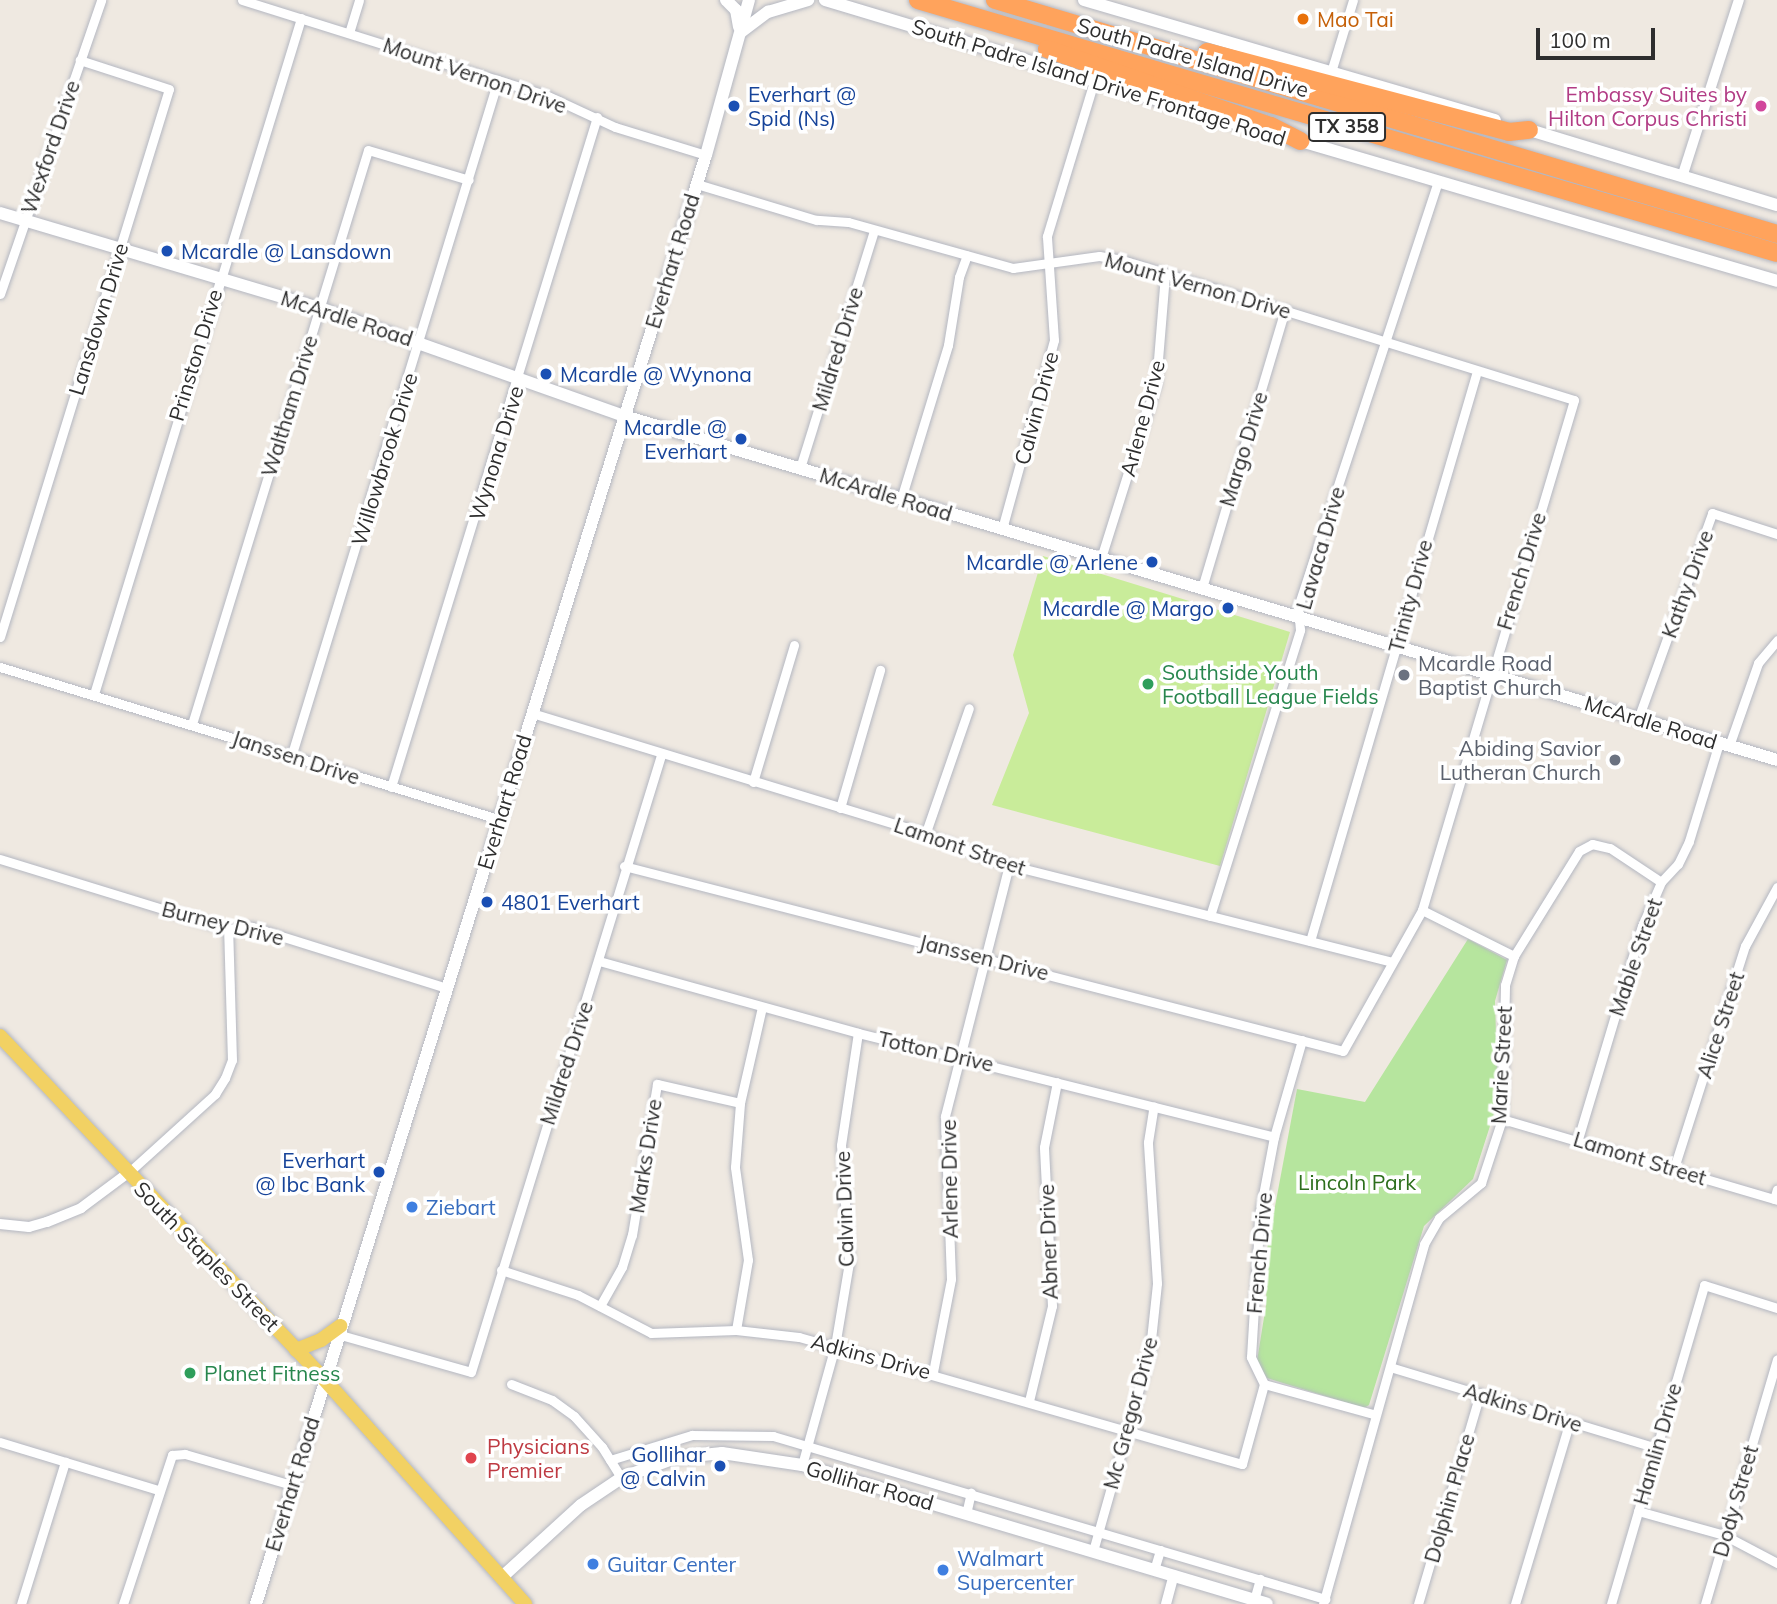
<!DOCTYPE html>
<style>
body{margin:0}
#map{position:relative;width:1777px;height:1604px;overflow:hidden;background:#efe9e1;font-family:Mulish,sans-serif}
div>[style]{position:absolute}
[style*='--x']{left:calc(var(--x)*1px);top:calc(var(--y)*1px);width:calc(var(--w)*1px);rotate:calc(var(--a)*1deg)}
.green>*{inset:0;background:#b6e59e}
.pitch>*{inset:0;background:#c9ec9a}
.roads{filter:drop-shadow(0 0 2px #b4b7c1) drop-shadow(0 0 2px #b4b7c1)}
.minor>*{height:9px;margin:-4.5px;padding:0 4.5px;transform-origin:4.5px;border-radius:4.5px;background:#fff}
.tertiary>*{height:10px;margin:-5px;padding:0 5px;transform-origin:5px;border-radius:5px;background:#fff}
.secondary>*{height:12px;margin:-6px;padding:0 6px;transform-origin:6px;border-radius:6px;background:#fff}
.primary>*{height:14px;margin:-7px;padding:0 7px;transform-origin:7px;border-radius:7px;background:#f2d163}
.motorway>*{height:18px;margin:-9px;padding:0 9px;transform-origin:9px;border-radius:9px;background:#ffa35c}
.dots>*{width:19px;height:19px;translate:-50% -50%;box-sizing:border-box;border:4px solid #fff;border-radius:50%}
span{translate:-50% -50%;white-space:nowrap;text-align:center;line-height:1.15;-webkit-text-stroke:7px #fff;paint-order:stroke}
.shield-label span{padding:2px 5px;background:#fff;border:2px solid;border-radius:5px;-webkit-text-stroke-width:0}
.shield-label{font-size:19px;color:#2e2e2e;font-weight:700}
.food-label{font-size:21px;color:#c56008}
.left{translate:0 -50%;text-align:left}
.street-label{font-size:21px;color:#2e2e2e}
.transit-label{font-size:21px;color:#164399}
.right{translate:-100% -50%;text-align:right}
.hotel-label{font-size:21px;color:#b23c85}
.worship-label{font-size:21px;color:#5b616d}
.leisure-label{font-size:21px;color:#27864d}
.park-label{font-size:21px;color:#2c6e1b}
.shop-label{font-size:21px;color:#366cbe}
.health-label{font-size:21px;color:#be3a42}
.scale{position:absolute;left:1536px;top:28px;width:119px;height:32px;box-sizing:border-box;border:4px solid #2e2e2e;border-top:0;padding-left:9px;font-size:21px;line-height:24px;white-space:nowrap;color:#2e2e2e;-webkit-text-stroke:5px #fff;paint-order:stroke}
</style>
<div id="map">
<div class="green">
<i style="clip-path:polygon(1468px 939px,1507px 960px,1495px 1001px,1498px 1101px,1473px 1179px,1424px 1226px,1369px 1405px,1364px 1408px,1267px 1378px,1257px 1361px,1266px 1305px,1267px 1249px,1297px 1089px,1365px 1102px)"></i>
</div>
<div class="pitch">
<i style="clip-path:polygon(1043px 556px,1290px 632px,1220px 866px,992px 805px,1029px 713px,1013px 655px)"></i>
</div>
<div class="roads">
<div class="minor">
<i style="--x:242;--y:0;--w:318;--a:17.4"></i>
<i style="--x:546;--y:95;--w:76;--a:24.9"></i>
<i style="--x:615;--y:127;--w:95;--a:17.1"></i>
<i style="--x:349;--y:33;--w:34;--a:-73"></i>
<i style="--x:1331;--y:72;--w:75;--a:-73"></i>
<i style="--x:0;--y:294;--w:311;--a:-71"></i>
<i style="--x:800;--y:468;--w:249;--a:-72.7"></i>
<i style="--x:901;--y:499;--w:161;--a:-73"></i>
<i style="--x:948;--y:345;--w:69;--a:-80.8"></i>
<i style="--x:959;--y:277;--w:23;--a:-70"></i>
<i style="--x:1002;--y:529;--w:196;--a:-74.6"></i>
<i style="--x:1054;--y:340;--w:104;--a:-93.9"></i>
<i style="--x:1047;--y:236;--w:162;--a:-73.1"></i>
<i style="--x:1101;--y:558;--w:182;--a:-72.5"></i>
<i style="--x:1156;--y:384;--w:109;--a:-85.3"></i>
<i style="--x:1202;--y:588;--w:291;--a:-73.4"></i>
<i style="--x:0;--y:637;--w:573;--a:-72.86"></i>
<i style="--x:169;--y:89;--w:94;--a:-162"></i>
<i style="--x:0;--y:667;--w:521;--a:16.97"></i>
<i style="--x:94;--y:694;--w:707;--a:-72.97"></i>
<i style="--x:532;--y:713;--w:390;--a:17"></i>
<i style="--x:905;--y:827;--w:111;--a:20.1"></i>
<i style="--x:1009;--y:865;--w:395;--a:14.2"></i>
<i style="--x:1638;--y:719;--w:219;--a:-70.2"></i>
<i style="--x:1712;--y:513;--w:68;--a:17.9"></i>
<i style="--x:192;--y:724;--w:600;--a:-72.95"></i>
<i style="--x:368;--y:150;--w:105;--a:16.5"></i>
<i style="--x:1729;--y:746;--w:88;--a:-70.7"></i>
<i style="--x:1758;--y:663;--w:30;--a:-50"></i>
<i style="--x:291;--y:757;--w:708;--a:-73"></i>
<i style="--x:753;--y:782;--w:143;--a:-73.3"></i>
<i style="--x:391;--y:787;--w:701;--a:-72.91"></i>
<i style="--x:840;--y:808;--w:144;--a:-73.8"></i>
<i style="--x:925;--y:835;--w:134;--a:-70.9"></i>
<i style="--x:0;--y:859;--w:239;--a:17.1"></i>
<i style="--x:228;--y:929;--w:24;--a:-5"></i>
<i style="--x:252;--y:927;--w:204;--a:17.4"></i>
<i style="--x:624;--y:866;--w:742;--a:14.43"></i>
<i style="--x:1343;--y:1051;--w:162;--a:-60.7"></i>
<i style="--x:1422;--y:910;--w:532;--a:-73.4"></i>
<i style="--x:1574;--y:400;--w:473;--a:-162.8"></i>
<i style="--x:1122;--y:260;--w:23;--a:-170"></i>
<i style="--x:1099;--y:256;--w:87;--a:172.1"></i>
<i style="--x:1013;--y:268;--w:171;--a:-164.4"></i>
<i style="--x:848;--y:222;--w:32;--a:-176"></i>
<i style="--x:816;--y:220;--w:124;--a:-163.2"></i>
<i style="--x:1422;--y:910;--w:103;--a:26.6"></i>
<i style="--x:1210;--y:916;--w:300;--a:-72.5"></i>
<i style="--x:1300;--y:630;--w:23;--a:-95"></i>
<i style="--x:1298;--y:607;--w:448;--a:-71.8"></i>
<i style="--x:1310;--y:941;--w:594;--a:-73.67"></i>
<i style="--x:599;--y:961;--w:269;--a:15.5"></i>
<i style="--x:858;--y:1033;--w:429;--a:14"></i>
<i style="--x:1502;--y:1119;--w:287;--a:16.4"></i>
<i style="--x:1578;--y:1139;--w:222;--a:-73.3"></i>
<i style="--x:1642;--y:926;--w:48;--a:-66.6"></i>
<i style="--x:1661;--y:882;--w:25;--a:-47"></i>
<i style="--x:1678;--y:864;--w:25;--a:-64"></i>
<i style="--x:1689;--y:841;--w:102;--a:-73"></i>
<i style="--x:1674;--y:1168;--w:233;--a:-72.3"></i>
<i style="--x:1745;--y:946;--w:67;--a:-61.5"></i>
<i style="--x:128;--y:1173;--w:118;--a:-42.2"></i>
<i style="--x:215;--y:1094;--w:19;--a:-58"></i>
<i style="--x:225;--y:1078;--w:19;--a:-69"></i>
<i style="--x:232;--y:1060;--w:131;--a:-91.7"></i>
<i style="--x:1774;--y:1199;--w:10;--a:-73"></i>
<i style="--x:501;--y:1270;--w:81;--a:18"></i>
<i style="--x:578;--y:1295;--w:82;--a:27.5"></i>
<i style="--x:651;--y:1333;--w:85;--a:-2"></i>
<i style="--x:736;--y:1330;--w:63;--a:6.3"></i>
<i style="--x:799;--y:1337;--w:461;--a:16"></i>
<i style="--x:1242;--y:1464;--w:83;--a:-74.6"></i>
<i style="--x:1264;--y:1384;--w:30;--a:-116"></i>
<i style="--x:1251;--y:1357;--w:146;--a:-86.5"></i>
<i style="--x:1260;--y:1211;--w:75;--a:-79.3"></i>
<i style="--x:1274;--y:1137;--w:101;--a:-73.9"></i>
<i style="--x:600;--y:1306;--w:45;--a:-60.6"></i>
<i style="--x:622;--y:1267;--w:34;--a:-73"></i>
<i style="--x:632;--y:1235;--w:153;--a:-80.6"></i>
<i style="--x:657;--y:1084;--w:85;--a:12.9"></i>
<i style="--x:736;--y:1330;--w:71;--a:-80.3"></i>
<i style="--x:748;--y:1260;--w:94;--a:-98"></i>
<i style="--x:735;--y:1167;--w:64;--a:-85.5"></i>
<i style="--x:740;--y:1103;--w:98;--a:-77.1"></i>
<i style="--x:337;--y:1334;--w:139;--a:15.8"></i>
<i style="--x:471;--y:1372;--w:646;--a:-72.88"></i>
<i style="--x:1390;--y:1367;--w:278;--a:16.9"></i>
<i style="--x:933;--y:1372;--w:95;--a:-79"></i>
<i style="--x:951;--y:1279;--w:163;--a:-92.1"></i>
<i style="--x:945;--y:1116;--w:259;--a:-75.7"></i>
<i style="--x:511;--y:1384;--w:44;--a:21.3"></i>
<i style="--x:552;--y:1400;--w:27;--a:36"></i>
<i style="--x:574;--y:1416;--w:42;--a:47.9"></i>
<i style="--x:602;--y:1447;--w:36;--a:58"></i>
<i style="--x:1264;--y:1384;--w:113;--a:15.4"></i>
<i style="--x:1029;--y:1401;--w:98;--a:-76.4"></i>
<i style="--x:1052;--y:1306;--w:159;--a:-92.9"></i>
<i style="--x:1044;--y:1147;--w:66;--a:-78.7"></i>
<i style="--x:0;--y:1442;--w:165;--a:16.9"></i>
<i style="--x:610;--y:1460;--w:86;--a:-17"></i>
<i style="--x:692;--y:1435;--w:81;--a:0.7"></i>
<i style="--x:773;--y:1436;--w:576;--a:16.45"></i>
<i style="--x:802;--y:1465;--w:123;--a:-74.5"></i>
<i style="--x:835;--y:1346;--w:85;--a:-80.5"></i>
<i style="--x:849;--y:1262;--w:117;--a:-93.9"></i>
<i style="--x:841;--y:1145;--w:113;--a:-81.4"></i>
<i style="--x:1638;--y:1511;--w:89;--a:15.6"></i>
<i style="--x:1724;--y:1535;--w:60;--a:27.8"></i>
<i style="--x:966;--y:1514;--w:22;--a:-77"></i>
<i style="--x:1093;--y:1551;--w:210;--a:-74.2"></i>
<i style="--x:1150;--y:1349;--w:66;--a:-83.9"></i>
<i style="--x:1157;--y:1283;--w:141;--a:-93.7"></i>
<i style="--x:1148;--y:1142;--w:36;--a:-81"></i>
<i style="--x:1154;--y:1570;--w:21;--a:-73"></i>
<i style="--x:1254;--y:1600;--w:22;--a:-74"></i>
<i style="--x:21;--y:1604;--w:149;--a:-72.8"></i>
<i style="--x:123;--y:1604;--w:157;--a:-71.8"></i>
<i style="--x:172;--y:1455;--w:13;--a:-4"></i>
<i style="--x:185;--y:1454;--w:111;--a:16.2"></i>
<i style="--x:1323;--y:1604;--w:374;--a:-74.3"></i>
<i style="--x:1424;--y:1244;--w:30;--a:-60"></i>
<i style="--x:1439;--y:1218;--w:55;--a:-39.8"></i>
<i style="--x:1481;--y:1183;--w:67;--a:-71.8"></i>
<i style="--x:1502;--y:1119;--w:134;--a:-88.7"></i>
<i style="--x:1505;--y:985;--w:30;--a:-73"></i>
<i style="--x:1514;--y:956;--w:123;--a:-58.2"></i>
<i style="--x:1579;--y:851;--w:15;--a:-28"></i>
<i style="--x:1592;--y:844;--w:18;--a:13"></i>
<i style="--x:1610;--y:848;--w:61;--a:33.7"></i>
<i style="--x:1418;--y:1604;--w:220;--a:-73.6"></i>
<i style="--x:1515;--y:1604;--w:191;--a:-73.3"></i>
<i style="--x:1611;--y:1604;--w:332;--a:-73.7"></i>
<i style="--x:1704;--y:1285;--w:77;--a:17.5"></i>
<i style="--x:1705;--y:1604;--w:255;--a:-73.6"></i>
</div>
<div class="tertiary">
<i style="--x:1683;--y:174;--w:183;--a:-72.2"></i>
<i style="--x:0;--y:1224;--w:29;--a:6"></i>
<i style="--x:29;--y:1227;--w:19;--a:-16"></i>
<i style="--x:47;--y:1222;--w:37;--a:-22"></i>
<i style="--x:81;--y:1208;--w:59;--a:-36.7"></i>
<i style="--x:1166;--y:1604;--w:30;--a:-75"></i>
</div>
<div class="secondary">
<i style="--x:726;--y:0;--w:14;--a:45"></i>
<i style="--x:736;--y:10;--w:17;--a:80"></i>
<i style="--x:825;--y:0;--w:432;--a:16.7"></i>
<i style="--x:1084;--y:0;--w:428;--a:16.3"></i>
<i style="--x:741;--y:32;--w:34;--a:-37"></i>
<i style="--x:768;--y:12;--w:42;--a:-16.7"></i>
<i style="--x:1523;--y:128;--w:265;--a:16.9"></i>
<i style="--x:1294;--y:139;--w:503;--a:16.38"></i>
<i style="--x:0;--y:213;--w:333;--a:16.6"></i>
<i style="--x:319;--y:308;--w:324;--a:19.5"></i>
<i style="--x:624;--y:416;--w:1203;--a:16.61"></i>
<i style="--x:501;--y:1578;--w:108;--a:-42.4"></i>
<i style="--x:581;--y:1505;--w:48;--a:-34"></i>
<i style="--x:621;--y:1478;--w:58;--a:-20.3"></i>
<i style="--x:675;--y:1458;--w:47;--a:-6.1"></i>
<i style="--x:722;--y:1453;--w:81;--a:8.5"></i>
<i style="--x:802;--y:1465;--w:485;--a:16.6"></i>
<i style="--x:256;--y:1604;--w:1517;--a:-72.75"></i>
<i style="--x:706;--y:155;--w:161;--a:-74.5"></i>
</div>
<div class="primary">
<i style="--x:0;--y:1036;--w:472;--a:46.6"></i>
<i style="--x:324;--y:1379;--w:302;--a:48.2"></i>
<i style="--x:296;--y:1350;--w:27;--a:-22"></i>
<i style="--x:321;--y:1340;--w:24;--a:-36"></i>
</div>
<div class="motorway">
<i style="--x:918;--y:0;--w:895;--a:16.41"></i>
<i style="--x:995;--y:0;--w:816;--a:16.66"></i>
<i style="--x:1047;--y:49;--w:237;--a:19"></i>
<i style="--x:1271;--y:126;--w:33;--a:27"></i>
<i style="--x:1207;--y:52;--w:312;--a:14.8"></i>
<i style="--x:1509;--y:132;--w:20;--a:-6"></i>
</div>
</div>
<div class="dots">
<i style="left:1303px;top:19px;background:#e8710a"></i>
<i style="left:734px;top:106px;background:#1a4fb4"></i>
<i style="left:1761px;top:106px;background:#d1479c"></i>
<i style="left:167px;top:251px;background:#1a4fb4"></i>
<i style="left:546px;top:374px;background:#1a4fb4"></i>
<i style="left:741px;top:439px;background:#1a4fb4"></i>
<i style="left:1152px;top:562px;background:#1a4fb4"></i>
<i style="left:1228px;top:608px;background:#1a4fb4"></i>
<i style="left:1404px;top:675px;background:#6b7280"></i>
<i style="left:1148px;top:684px;background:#2e9e5b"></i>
<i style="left:1615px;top:760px;background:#6b7280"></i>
<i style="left:487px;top:902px;background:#1a4fb4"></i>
<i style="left:379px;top:1172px;background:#1a4fb4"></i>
<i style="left:412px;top:1207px;background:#3f7fe0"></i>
<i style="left:190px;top:1373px;background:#2e9e5b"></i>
<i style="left:471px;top:1458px;background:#e0444e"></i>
<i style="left:720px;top:1466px;background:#1a4fb4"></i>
<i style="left:593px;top:1564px;background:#3f7fe0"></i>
<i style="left:943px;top:1570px;background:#3f7fe0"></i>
</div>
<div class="shield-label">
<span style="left:1347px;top:127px">TX 358</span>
</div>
<div class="food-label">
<span class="left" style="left:1317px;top:19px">Mao Tai</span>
</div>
<div class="street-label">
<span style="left:1193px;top:57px;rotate:16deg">South Padre Island Drive</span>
<span style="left:475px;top:75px;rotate:19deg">Mount Vernon Drive</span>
<span style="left:1099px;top:82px;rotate:17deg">South Padre Island Drive Frontage Road</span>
<span style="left:50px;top:147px;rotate:-71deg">Wexford Drive</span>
<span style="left:672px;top:261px;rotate:-73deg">Everhart Road</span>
<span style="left:1198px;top:285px;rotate:16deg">Mount Vernon Drive</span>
<span style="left:347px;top:318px;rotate:18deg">McArdle Road</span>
<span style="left:98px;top:319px;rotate:-73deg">Lansdown Drive</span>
<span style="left:837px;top:349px;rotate:-73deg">Mildred Drive</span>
<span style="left:195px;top:355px;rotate:-73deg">Prinston Drive</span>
<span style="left:289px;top:406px;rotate:-73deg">Waltham Drive</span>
<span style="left:1036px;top:408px;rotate:-75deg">Calvin Drive</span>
<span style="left:1142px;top:418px;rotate:-75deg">Arlene Drive</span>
<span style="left:1243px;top:449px;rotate:-73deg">Margo Drive</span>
<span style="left:496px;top:453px;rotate:-73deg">Wynona Drive</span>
<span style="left:384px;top:459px;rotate:-73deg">Willowbrook Drive</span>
<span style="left:886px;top:494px;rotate:17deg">McArdle Road</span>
<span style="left:1320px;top:548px;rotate:-74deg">Lavaca Drive</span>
<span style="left:1521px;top:571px;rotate:-73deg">French Drive</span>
<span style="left:1687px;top:584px;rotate:-70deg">Kathy Drive</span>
<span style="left:1410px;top:596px;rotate:-75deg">Trinity Drive</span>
<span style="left:1651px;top:722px;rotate:17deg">McArdle Road</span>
<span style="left:296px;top:757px;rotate:18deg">Janssen Drive</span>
<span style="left:504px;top:802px;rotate:-73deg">Everhart Road</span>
<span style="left:960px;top:846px;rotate:19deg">Lamont Street</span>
<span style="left:223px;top:923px;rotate:14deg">Burney Drive</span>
<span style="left:984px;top:957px;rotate:14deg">Janssen Drive</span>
<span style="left:1635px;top:957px;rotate:-71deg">Mable Street</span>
<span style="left:1720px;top:1025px;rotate:-72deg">Alice Street</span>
<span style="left:936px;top:1051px;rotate:13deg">Totton Drive</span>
<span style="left:566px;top:1063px;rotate:-72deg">Mildred Drive</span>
<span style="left:1501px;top:1065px;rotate:-87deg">Marie Street</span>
<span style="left:645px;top:1156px;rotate:-81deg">Marks Drive</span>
<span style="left:1640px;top:1158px;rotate:17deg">Lamont Street</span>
<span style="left:949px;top:1179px;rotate:-91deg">Arlene Drive</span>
<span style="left:844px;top:1209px;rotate:-92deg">Calvin Drive</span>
<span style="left:1048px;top:1242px;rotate:-92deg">Abner Drive</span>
<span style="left:1259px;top:1253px;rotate:-85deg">French Drive</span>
<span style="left:207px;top:1256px;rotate:46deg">South Staples Street</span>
<span style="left:871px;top:1356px;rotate:15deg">Adkins Drive</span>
<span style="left:1523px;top:1407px;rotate:17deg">Adkins Drive</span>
<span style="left:1130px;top:1413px;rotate:-75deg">Mc Gregor Drive</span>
<span style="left:1657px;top:1444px;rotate:-74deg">Hamlin Drive</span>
<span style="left:292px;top:1484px;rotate:-73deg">Everhart Road</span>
<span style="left:870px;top:1485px;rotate:16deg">Gollihar Road</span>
<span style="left:1449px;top:1498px;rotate:-74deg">Dolphin Place</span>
<span style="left:1735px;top:1501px;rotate:-74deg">Dody Street</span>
</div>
<div class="transit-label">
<span class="left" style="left:748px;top:106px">Everhart @<br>Spid (Ns)</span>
<span class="left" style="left:181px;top:251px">Mcardle @ Lansdown</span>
<span class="left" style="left:560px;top:374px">Mcardle @ Wynona</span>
<span class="right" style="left:727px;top:439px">Mcardle @<br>Everhart</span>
<span class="right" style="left:1138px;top:562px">Mcardle @ Arlene</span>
<span class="right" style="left:1214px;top:608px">Mcardle @ Margo</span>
<span class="left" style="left:501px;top:902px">4801 Everhart</span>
<span class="right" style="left:365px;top:1172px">Everhart<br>@ Ibc Bank</span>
<span class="right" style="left:706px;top:1466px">Gollihar<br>@ Calvin</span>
</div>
<div class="hotel-label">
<span class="right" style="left:1747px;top:106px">Embassy Suites by<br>Hilton Corpus Christi</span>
</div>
<div class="worship-label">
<span class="left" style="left:1418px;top:675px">Mcardle Road<br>Baptist Church</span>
<span class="right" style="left:1601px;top:760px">Abiding Savior<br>Lutheran Church</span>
</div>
<div class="leisure-label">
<span class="left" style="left:1162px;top:684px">Southside Youth<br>Football League Fields</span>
<span class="left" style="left:204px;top:1373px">Planet Fitness</span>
</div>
<div class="park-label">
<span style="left:1357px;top:1182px">Lincoln Park</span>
</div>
<div class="shop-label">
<span class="left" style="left:426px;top:1207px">Ziebart</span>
<span class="left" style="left:957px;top:1570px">Walmart<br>Supercenter</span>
<span class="left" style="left:607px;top:1564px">Guitar Center</span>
</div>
<div class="health-label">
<span class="left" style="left:487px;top:1458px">Physicians<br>Premier</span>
</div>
<div class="scale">100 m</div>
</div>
